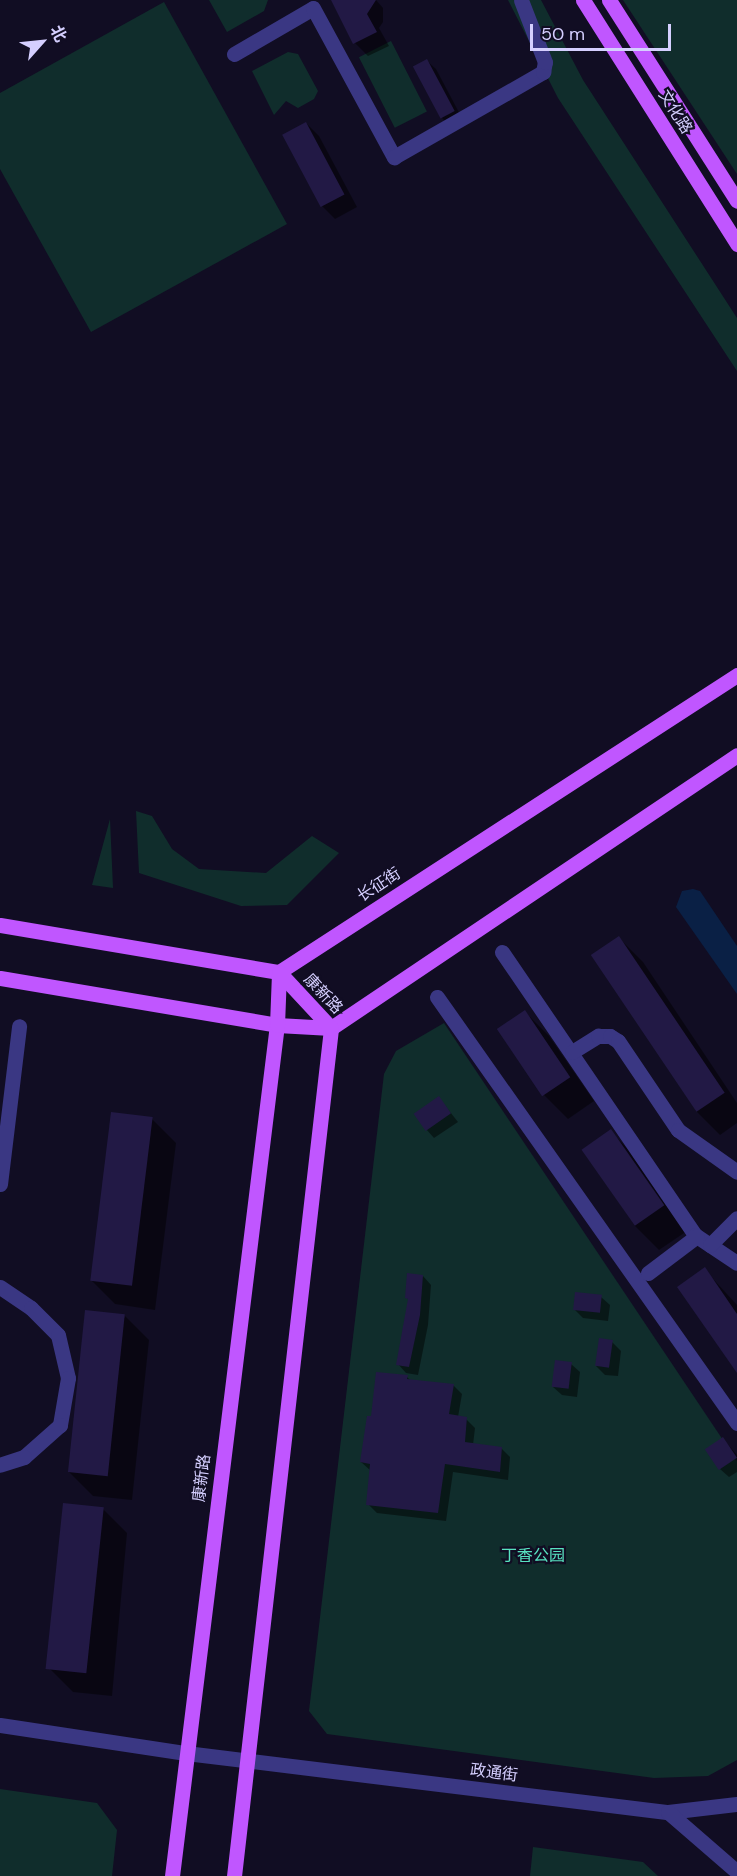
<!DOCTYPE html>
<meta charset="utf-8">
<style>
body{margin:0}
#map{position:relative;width:737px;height:1876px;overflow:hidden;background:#110d23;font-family:"DM Sans","Noto Sans SC",sans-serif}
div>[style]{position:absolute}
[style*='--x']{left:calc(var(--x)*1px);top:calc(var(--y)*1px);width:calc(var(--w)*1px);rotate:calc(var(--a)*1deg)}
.green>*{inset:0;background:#102d2c;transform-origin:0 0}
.water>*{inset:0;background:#0a2045}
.shadow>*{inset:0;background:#0007}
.building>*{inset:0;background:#221945;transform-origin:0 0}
.minor>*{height:15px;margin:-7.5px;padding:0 7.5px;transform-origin:7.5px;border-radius:7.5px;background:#3a3783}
.major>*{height:15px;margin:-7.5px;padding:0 7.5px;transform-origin:7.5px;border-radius:7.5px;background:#c056ff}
span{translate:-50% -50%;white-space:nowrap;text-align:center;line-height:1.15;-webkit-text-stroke:4.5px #110d23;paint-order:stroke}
.street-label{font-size:16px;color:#d5cfff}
.park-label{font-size:16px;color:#58e2c0}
.north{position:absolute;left:12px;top:12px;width:60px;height:60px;-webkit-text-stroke:4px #110d23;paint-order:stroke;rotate:63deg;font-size:16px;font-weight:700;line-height:24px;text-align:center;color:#d5cfff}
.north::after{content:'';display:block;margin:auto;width:21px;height:27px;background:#d5cfff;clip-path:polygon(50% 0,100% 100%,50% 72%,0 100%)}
.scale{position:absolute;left:530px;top:24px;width:141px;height:27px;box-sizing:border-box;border:3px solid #d5cfff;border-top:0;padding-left:8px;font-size:18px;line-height:21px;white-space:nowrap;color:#d5cfff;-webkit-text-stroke:4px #110d23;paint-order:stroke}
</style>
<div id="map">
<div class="green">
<i style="clip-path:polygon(209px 0,268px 0,264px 11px,227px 32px)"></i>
<i style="clip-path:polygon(508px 0,541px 0,583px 80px,737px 318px,737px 371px,558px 98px)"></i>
<i style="clip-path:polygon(623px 0,737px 0,737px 174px)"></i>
<i style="clip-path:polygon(164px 2px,287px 224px,91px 332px,0 169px,0 93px)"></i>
<i style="left:391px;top:41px;width:79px;height:36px;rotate:63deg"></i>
<i style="clip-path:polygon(288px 52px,298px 54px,318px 91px,314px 99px,298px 108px,286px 101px,274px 115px,252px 71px)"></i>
<i style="clip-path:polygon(136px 811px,152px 816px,172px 849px,199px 869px,266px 873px,312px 836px,339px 853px,287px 905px,241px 906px,139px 873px)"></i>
<i style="clip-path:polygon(110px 819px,113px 888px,92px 885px)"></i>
<i style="clip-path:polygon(444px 1023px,737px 1461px,737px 1760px,708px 1776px,654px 1778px,327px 1734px,309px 1711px,384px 1074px,396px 1051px)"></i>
<i style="clip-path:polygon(0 1789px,97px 1803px,117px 1830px,112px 1876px,0 1876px)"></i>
<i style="clip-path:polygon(533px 1847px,643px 1862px,658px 1876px,530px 1876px)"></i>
</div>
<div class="water">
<i style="clip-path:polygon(693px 889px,700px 891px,737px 946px,737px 994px,676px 907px,682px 891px)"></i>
</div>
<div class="shadow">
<i style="clip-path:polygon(332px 0,376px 0,383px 8px,383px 22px,379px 28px,389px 46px,368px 56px,355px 43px)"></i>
<i style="clip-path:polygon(427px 61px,436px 69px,463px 120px,451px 127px,442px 118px)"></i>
<i style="clip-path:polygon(306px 123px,319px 136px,357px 207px,335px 219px,322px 206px)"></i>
<i style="clip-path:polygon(619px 938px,643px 962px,737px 1103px,737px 1123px,720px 1135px,696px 1111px)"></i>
<i style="clip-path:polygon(525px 1012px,549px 1036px,594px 1101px,568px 1119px,544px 1095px)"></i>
<i style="clip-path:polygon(439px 1098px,458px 1122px,434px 1138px,426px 1129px)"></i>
<i style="clip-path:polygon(152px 1119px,176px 1143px,155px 1310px,115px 1304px,91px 1280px)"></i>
<i style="clip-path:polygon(610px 1131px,634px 1155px,687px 1231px,659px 1250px,635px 1226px,583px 1149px)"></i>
<i style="clip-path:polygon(704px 1269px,737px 1305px,737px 1369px)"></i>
<i style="clip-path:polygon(423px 1276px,431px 1285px,428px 1325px,418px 1375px,406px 1373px,398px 1364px,409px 1300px,407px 1298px)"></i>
<i style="clip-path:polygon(601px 1297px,610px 1305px,608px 1321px,583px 1318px,574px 1309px)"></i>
<i style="clip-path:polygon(125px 1316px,149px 1340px,132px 1500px,93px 1496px,69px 1472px)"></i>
<i style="clip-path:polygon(612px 1342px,621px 1351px,618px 1376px,605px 1375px,596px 1366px)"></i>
<i style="clip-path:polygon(571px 1364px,580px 1372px,577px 1397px,562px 1395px,553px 1387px)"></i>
<i style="clip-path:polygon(407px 1377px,411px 1381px,453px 1385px,462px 1394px,458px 1417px,466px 1419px,475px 1428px,473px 1445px,501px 1448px,510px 1457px,508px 1480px,453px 1472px,446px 1521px,377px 1513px,368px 1504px,371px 1471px,361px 1462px,373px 1418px)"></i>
<i style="clip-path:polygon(723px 1439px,737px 1455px,737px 1472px,729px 1477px,720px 1469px)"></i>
<i style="clip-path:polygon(103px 1509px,127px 1533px,112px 1696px,73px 1692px,49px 1668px)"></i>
</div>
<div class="building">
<i style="clip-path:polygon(331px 0,376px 0,367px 14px,377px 32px,353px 44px)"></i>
<i style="left:427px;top:59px;width:59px;height:16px;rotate:62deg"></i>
<i style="left:306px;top:122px;width:82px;height:27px;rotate:62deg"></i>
<i style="left:619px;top:936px;width:189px;height:34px;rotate:56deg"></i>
<i style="left:525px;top:1010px;width:81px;height:34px;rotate:56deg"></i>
<i style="left:439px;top:1096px;width:21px;height:31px;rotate:55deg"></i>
<i style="left:111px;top:1112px;width:42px;height:170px;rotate:7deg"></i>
<i style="left:611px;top:1129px;width:93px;height:36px;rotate:55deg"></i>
<i style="clip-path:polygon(705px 1267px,737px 1314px,737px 1373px,677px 1287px)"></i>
<i style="clip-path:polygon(407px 1273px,423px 1275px,420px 1315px,409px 1367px,396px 1365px,408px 1299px,405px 1298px)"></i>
<i style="left:575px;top:1292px;width:27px;height:18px;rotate:6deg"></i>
<i style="left:85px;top:1310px;width:40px;height:163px;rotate:6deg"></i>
<i style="left:599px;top:1338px;width:14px;height:28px;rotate:8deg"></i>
<i style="left:555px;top:1360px;width:17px;height:27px;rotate:7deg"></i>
<i style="clip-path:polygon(376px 1372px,408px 1375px,407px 1379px,454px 1384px,449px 1414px,467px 1417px,465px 1442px,502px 1447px,500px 1472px,445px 1464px,438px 1513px,366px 1505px,370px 1464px,360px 1462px,367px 1416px,371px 1416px)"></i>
<i style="left:723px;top:1437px;width:25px;height:22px;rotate:56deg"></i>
<i style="left:63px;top:1503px;width:41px;height:167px;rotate:6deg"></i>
</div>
<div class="minor">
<i style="--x:234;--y:54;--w:91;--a:-30.2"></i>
<i style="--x:313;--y:8;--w:170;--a:61.5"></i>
<i style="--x:394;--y:157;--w:172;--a:-29.7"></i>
<i style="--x:543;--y:72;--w:10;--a:-79"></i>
<i style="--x:545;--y:62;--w:66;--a:-111.2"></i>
<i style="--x:502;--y:952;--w:343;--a:55.7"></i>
<i style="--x:695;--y:1235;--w:50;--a:33.7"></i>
<i style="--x:437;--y:997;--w:521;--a:54.85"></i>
<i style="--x:572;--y:1052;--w:31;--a:-32"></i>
<i style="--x:598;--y:1036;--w:12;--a:0"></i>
<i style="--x:610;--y:1036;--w:9;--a:32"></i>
<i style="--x:618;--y:1041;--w:107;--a:56"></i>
<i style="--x:678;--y:1130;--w:72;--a:35.4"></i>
<i style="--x:0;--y:1184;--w:159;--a:-83.1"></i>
<i style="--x:710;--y:1245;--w:38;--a:-45"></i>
<i style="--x:648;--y:1273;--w:61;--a:-37.1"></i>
<i style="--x:0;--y:1287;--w:37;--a:34"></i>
<i style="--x:31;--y:1308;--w:38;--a:45"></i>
<i style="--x:58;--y:1335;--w:44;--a:76.9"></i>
<i style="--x:68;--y:1378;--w:48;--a:99.7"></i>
<i style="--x:60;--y:1425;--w:48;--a:138.4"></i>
<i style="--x:24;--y:1457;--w:25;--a:162"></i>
<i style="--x:0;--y:1725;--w:188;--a:8.6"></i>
<i style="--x:186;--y:1753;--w:486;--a:7"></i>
<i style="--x:668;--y:1812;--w:69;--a:-6.6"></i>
<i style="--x:668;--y:1812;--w:89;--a:40.9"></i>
</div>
<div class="major">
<i style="--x:583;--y:0;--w:289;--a:57.7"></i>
<i style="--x:609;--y:0;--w:238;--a:57.5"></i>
<i style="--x:0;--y:925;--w:283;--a:9.6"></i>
<i style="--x:279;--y:972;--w:546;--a:-32.96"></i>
<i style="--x:0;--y:978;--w:281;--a:9.6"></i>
<i style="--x:277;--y:1025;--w:54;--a:3.2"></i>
<i style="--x:331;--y:1028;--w:489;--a:-33.9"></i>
<i style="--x:172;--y:1876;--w:857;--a:-82.97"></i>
<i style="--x:277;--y:1025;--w:53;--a:-87.8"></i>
<i style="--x:234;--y:1876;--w:854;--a:-83.47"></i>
<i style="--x:331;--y:1028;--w:76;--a:-132.9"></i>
</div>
<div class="street-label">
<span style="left:675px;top:112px;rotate:58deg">文化路</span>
<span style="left:379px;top:885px;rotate:-33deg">长征街</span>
<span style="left:323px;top:994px;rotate:47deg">康新路</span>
<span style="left:202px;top:1478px;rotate:-83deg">康新路</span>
<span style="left:494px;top:1773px;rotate:7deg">政通街</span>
</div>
<div class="park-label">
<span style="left:533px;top:1556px">丁香公园</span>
</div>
<div class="north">北</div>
<div class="scale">50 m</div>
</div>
